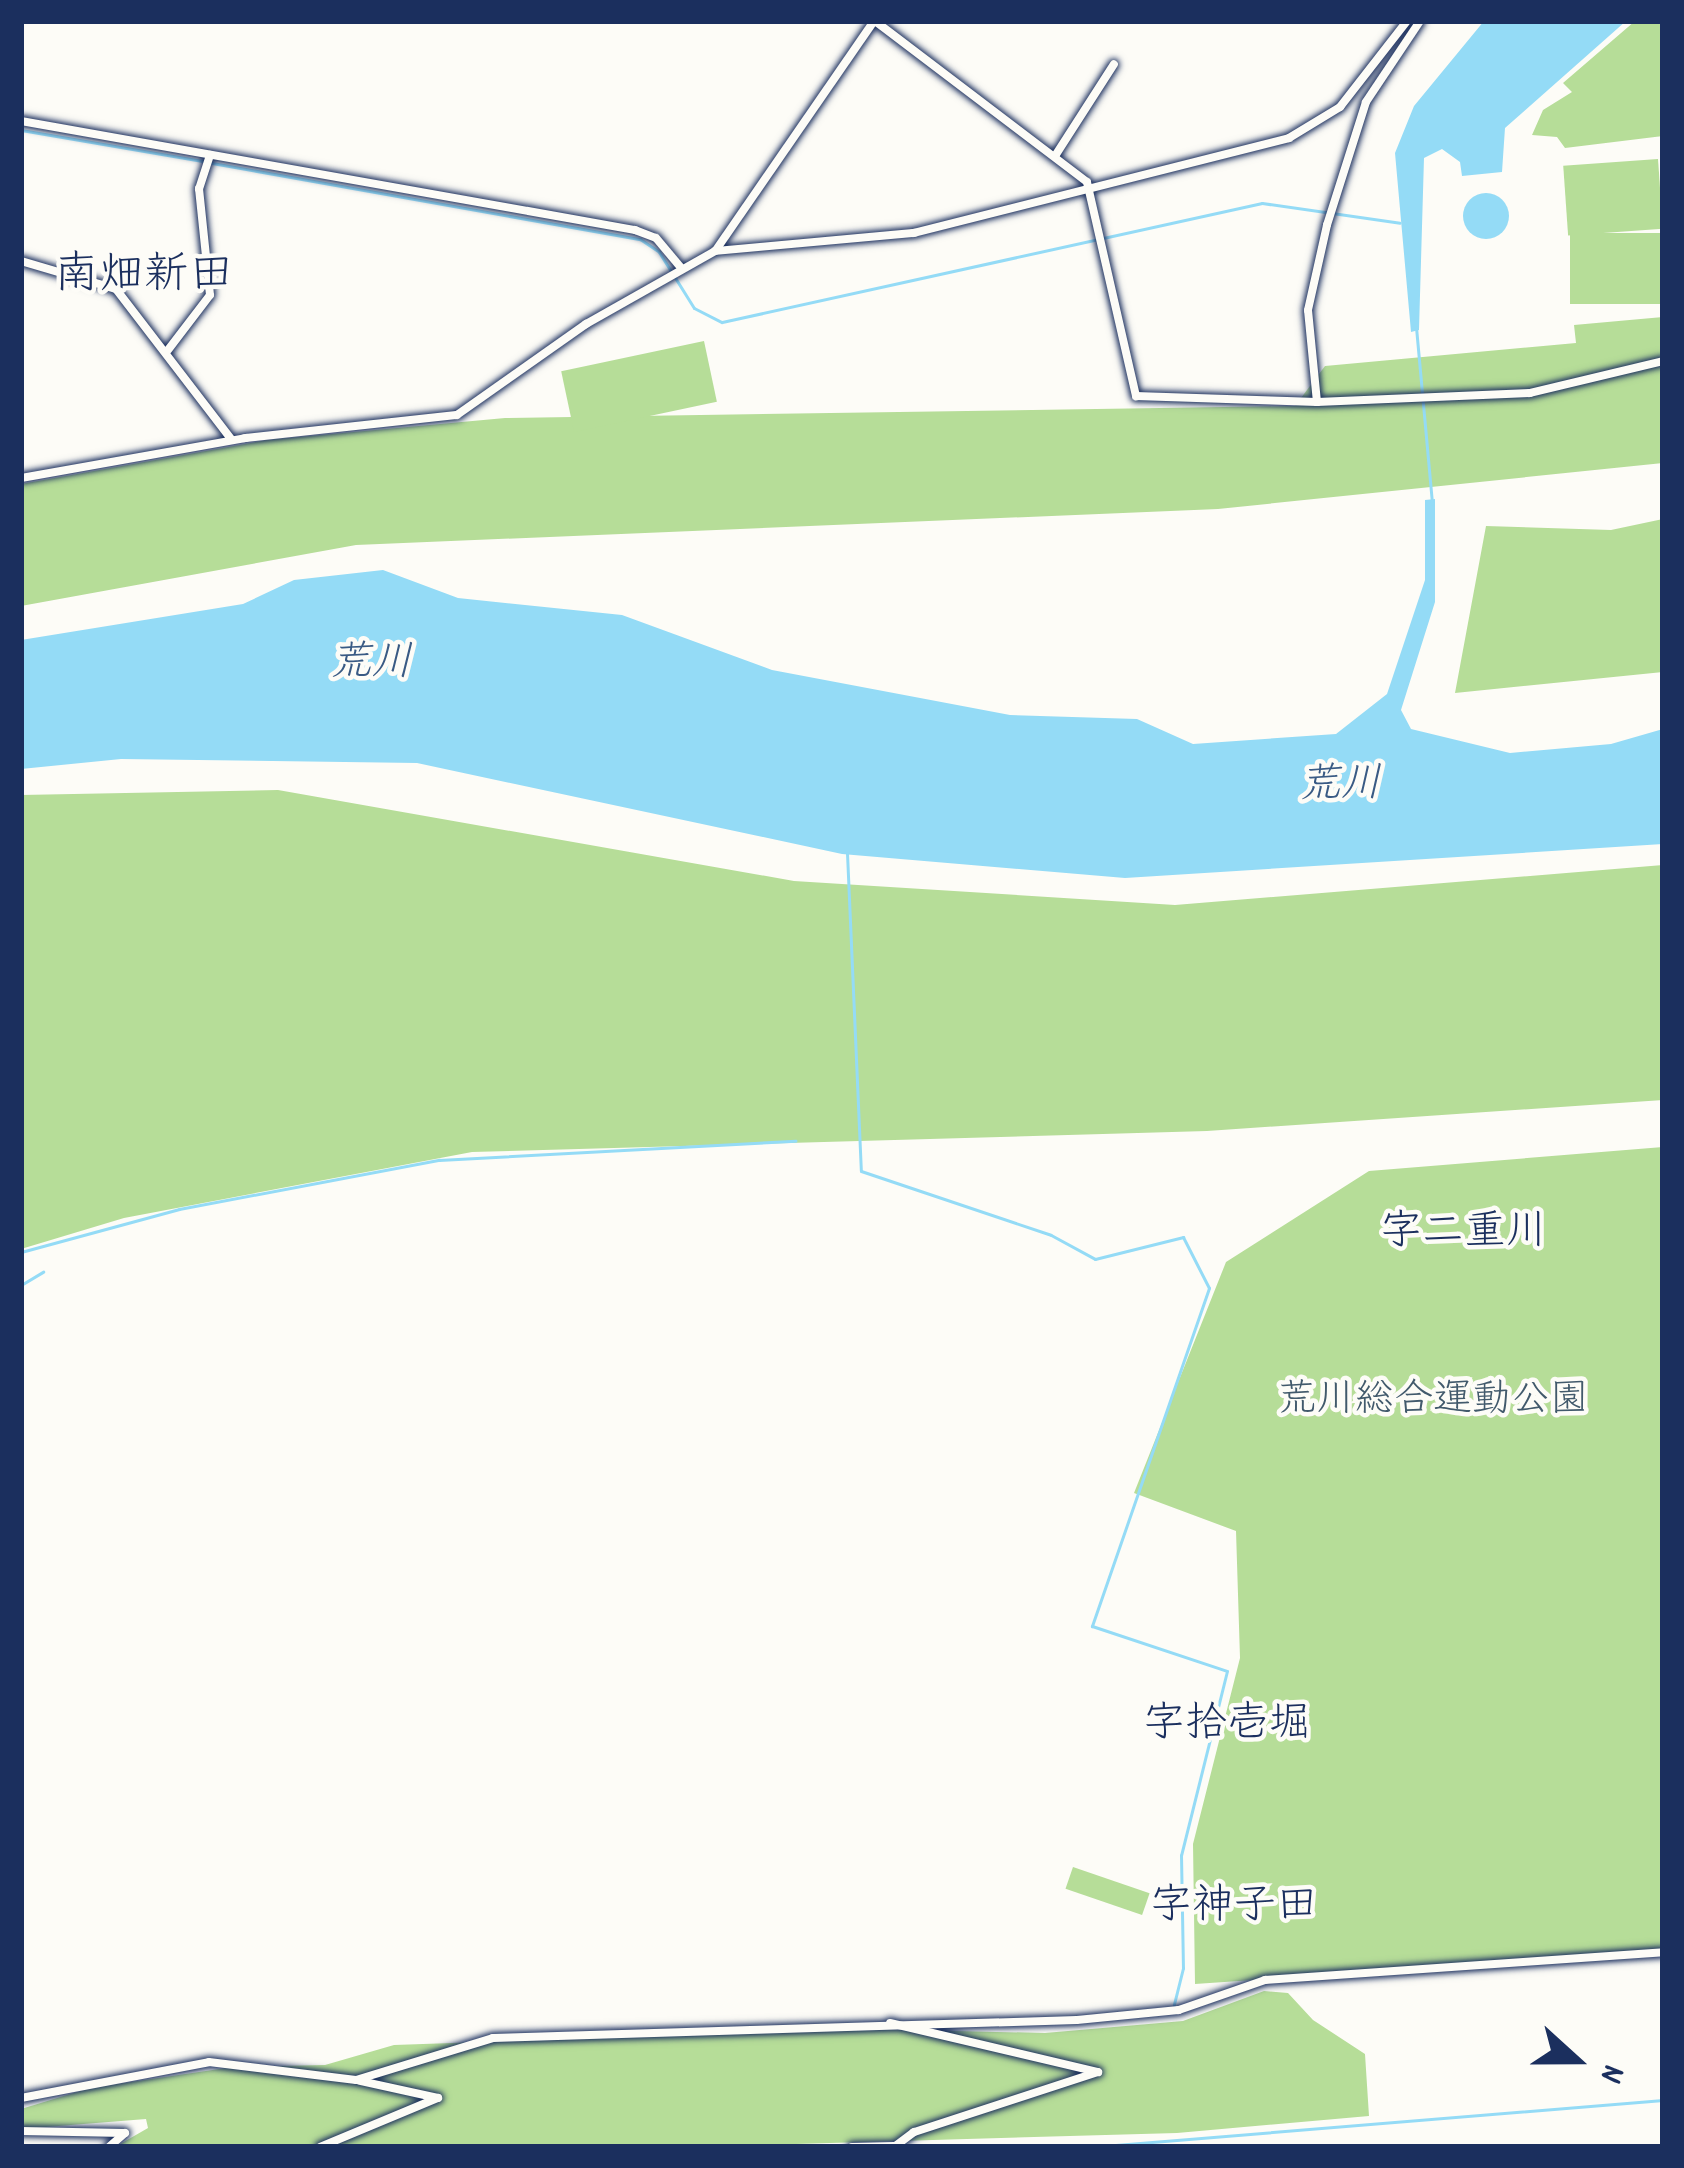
<!DOCTYPE html>
<meta charset="utf-8">
<style>
body{margin:0}
#map{position:relative;width:1684px;height:2168px;overflow:hidden;background:#fdfcf7;font-family:Dekko,"Klee One",sans-serif}
div>[style]{position:absolute}
[style*='--x']{left:calc(var(--x)*1px);top:calc(var(--y)*1px);width:calc(var(--w)*1px);rotate:calc(var(--a)*1deg)}
.green>*{inset:0;background:#b6dd98;transform-origin:0 0}
.water>*{inset:0;background:#94dbf6}
.round{border-radius:50%}
.stream>*{height:3px;margin:-1.5px;padding:0 1.5px;transform-origin:1.5px;border-radius:1.5px;background:#94dbf6}
.roads{filter:drop-shadow(0 0 3px #1b2f5e) drop-shadow(0 0 3px #1b2f5e)}
.street>*{height:8px;margin:-4px;padding:0 4px;transform-origin:4px;border-radius:4px;background:#fdfcf7}
span{translate:-50% -50%;white-space:nowrap;text-align:center;line-height:1.15;-webkit-text-stroke:9px #fdfcf7;paint-order:stroke}
.park-label{font-size:39px;color:#425a6c}
.water-label{font-size:42px;color:#395a84;font-style:italic}
.neighbourhood-label{font-size:42px;color:#1b2f5e}
.quarter-label{font-size:45px;color:#1b2f5e}
.frame{position:absolute;inset:0;border:24px solid #1b2f5e;pointer-events:none}
.north{position:absolute;left:1516px;top:2000px;width:120px;height:120px;-webkit-text-stroke:9px #fdfcf7;paint-order:stroke;rotate:111deg;font-size:33px;font-weight:700;line-height:48px;text-align:center;color:#1b2f5e}
.north::after{content:'';display:block;margin:auto;width:42px;height:54px;background:#1b2f5e;clip-path:polygon(50% 0,100% 100%,50% 72%,0 100%)}
</style>
<div id="map">
<div class="green">
<i style="clip-path:polygon(1635px 21px,1663px 21px,1663px 136px,1565px 148px,1557px 137px,1532px 135px,1543px 110px,1572px 92px,1563px 83px)"></i>
<i style="left:1658px;top:159px;width:70px;height:95px;rotate:86deg"></i>
<i style="left:1663px;top:233px;width:71px;height:93px;rotate:90deg"></i>
<i style="clip-path:polygon(1663px 317px,1663px 463px,1218px 509px,356px 545px,21px 606px,21px 484px,267px 440px,505px 418px,1295px 406px,1325px 366px,1576px 343px,1574px 325px)"></i>
<i style="left:704px;top:341px;width:62px;height:146px;rotate:78deg"></i>
<i style="clip-path:polygon(1663px 519px,1663px 672px,1455px 693px,1486px 526px,1611px 530px)"></i>
<i style="clip-path:polygon(278px 790px,794px 881px,1175px 905px,1663px 865px,1663px 1100px,1207px 1131px,472px 1152px,124px 1218px,21px 1249px,21px 795px)"></i>
<i style="clip-path:polygon(1663px 1147px,1663px 1952px,1195px 1984px,1193px 1844px,1240px 1658px,1236px 1531px,1134px 1493px,1226px 1262px,1369px 1171px)"></i>
<i style="left:1073px;top:1867px;width:81px;height:23px;rotate:19deg"></i>
<i style="clip-path:polygon(1264px 1991px,1288px 1993px,1313px 2020px,1365px 2054px,1369px 2116px,1177px 2133px,689px 2147px,115px 2147px,148px 2128px,146px 2119px,21px 2129px,21px 2109px,90px 2088px,233px 2067px,325px 2065px,394px 2045px,869px 2029px,1045px 2033px,1183px 2021px)"></i>
</div>
<div class="water">
<i style="clip-path:polygon(1484px 21px,1626px 21px,1505px 128px,1502px 172px,1462px 176px,1460px 162px,1442px 149px,1424px 158px,1419px 330px,1411px 332px,1395px 153px,1414px 106px)"></i>
<i class="round" style="left:1463px;top:193px;width:46px;height:46px"></i>
<i style="clip-path:polygon(1435px 499px,1435px 602px,1401px 710px,1411px 729px,1510px 753px,1611px 744px,1663px 729px,1663px 844px,1125px 878px,842px 854px,417px 763px,121px 759px,21px 769px,21px 640px,243px 604px,294px 580px,383px 570px,458px 598px,622px 615px,772px 670px,1010px 715px,1137px 719px,1193px 744px,1336px 734px,1387px 694px,1425px 580px,1425px 500px)"></i>
</div>
<div class="stream">
<i style="--x:21;--y:130;--w:184;--a:9.7"></i>
<i style="--x:212;--y:163;--w:435;--a:10.1"></i>
<i style="--x:640;--y:239;--w:23;--a:34"></i>
<i style="--x:659;--y:252;--w:66;--a:58"></i>
<i style="--x:694;--y:308;--w:31;--a:27"></i>
<i style="--x:722;--y:322;--w:553;--a:-12.43"></i>
<i style="--x:1262;--y:203;--w:139;--a:8.2"></i>
<i style="--x:1416;--y:327;--w:177;--a:84.8"></i>
<i style="--x:847;--y:853;--w:318;--a:87.5"></i>
<i style="--x:861;--y:1171;--w:200;--a:18.6"></i>
<i style="--x:1051;--y:1235;--w:50;--a:28.6"></i>
<i style="--x:1095;--y:1259;--w:91;--a:-14"></i>
<i style="--x:1183;--y:1237;--w:57;--a:63"></i>
<i style="--x:1209;--y:1288;--w:358;--a:109.1"></i>
<i style="--x:1092;--y:1626;--w:142;--a:18.4"></i>
<i style="--x:1227;--y:1671;--w:190;--a:104"></i>
<i style="--x:1181;--y:1855;--w:113;--a:89"></i>
<i style="--x:1183;--y:1968;--w:38;--a:104"></i>
<i style="--x:21;--y:1252;--w:164;--a:-15.2"></i>
<i style="--x:179;--y:1209;--w:265;--a:-10.7"></i>
<i style="--x:439;--y:1160;--w:357;--a:-3.1"></i>
<i style="--x:21;--y:1285;--w:26;--a:-31"></i>
<i style="--x:1091;--y:2147;--w:574;--a:-4.7"></i>
</div>
<div class="roads">
<div class="street">
<i style="--x:875;--y:21;--w:266;--a:37.2"></i>
<i style="--x:1087;--y:182;--w:220;--a:77.1"></i>
<i style="--x:1136;--y:396;--w:181;--a:1.9"></i>
<i style="--x:1317;--y:402;--w:213;--a:-2.4"></i>
<i style="--x:1530;--y:393;--w:137;--a:-13.5"></i>
<i style="--x:21;--y:121;--w:624;--a:10.07"></i>
<i style="--x:635;--y:230;--w:22;--a:21"></i>
<i style="--x:656;--y:238;--w:39;--a:50"></i>
<i style="--x:1055;--y:156;--w:109;--a:-57.3"></i>
<i style="--x:716;--y:250;--w:278;--a:-55.4"></i>
<i style="--x:21;--y:261;--w:99;--a:16.4"></i>
<i style="--x:116;--y:289;--w:190;--a:52.5"></i>
<i style="--x:168;--y:350;--w:69;--a:-52.6"></i>
<i style="--x:210;--y:295;--w:107;--a:-95.9"></i>
<i style="--x:199;--y:189;--w:36;--a:-72"></i>
<i style="--x:1317;--y:402;--w:92;--a:-95.6"></i>
<i style="--x:1308;--y:310;--w:87;--a:-77.4"></i>
<i style="--x:1327;--y:225;--w:129;--a:-72.4"></i>
<i style="--x:1366;--y:102;--w:97;--a:-56.3"></i>
<i style="--x:21;--y:478;--w:228;--a:-10.1"></i>
<i style="--x:245;--y:438;--w:213;--a:-6.2"></i>
<i style="--x:457;--y:415;--w:158;--a:-35.2"></i>
<i style="--x:586;--y:324;--w:148;--a:-29.5"></i>
<i style="--x:715;--y:251;--w:200;--a:-5.2"></i>
<i style="--x:914;--y:233;--w:387;--a:-14.2"></i>
<i style="--x:1289;--y:138;--w:60;--a:-31.3"></i>
<i style="--x:1340;--y:107;--w:109;--a:-52.1"></i>
<i style="--x:890;--y:2023;--w:214;--a:13.3"></i>
<i style="--x:1098;--y:2072;--w:194;--a:161.9"></i>
<i style="--x:914;--y:2132;--w:25;--a:143"></i>
<i style="--x:21;--y:2098;--w:191;--a:-10.8"></i>
<i style="--x:209;--y:2062;--w:148;--a:7"></i>
<i style="--x:356;--y:2080;--w:143;--a:-17"></i>
<i style="--x:493;--y:2038;--w:584;--a:-1.77"></i>
<i style="--x:1077;--y:2020;--w:102;--a:-5.6"></i>
<i style="--x:1179;--y:2010;--w:91;--a:-19.2"></i>
<i style="--x:1265;--y:1980;--w:399;--a:-4"></i>
<i style="--x:21;--y:2131;--w:104;--a:1.1"></i>
<i style="--x:125;--y:2133;--w:21;--a:139"></i>
<i style="--x:320;--y:2147;--w:128;--a:-22.6"></i>
<i style="--x:438;--y:2098;--w:80;--a:-167.7"></i>
<i style="--x:852;--y:2147;--w:42;--a:-1.4"></i>
</div>
</div>
<div class="park-label">
<span style="left:1433px;top:1403px">荒川総合運動公園</span>
</div>
<div class="water-label">
<span style="left:371px;top:666px">荒川</span>
<span style="left:1340px;top:788px;rotate:-1deg">荒川</span>
</div>
<div class="neighbourhood-label">
<span style="left:1464px;top:1235px">字二重川</span>
<span style="left:1227px;top:1727px">字拾壱堀</span>
<span style="left:1234px;top:1909px">字神子田</span>
</div>
<div class="quarter-label">
<span style="left:144px;top:279px">南畑新田</span>
</div>
<div class="frame"></div>
<div class="north">N</div>
</div>
